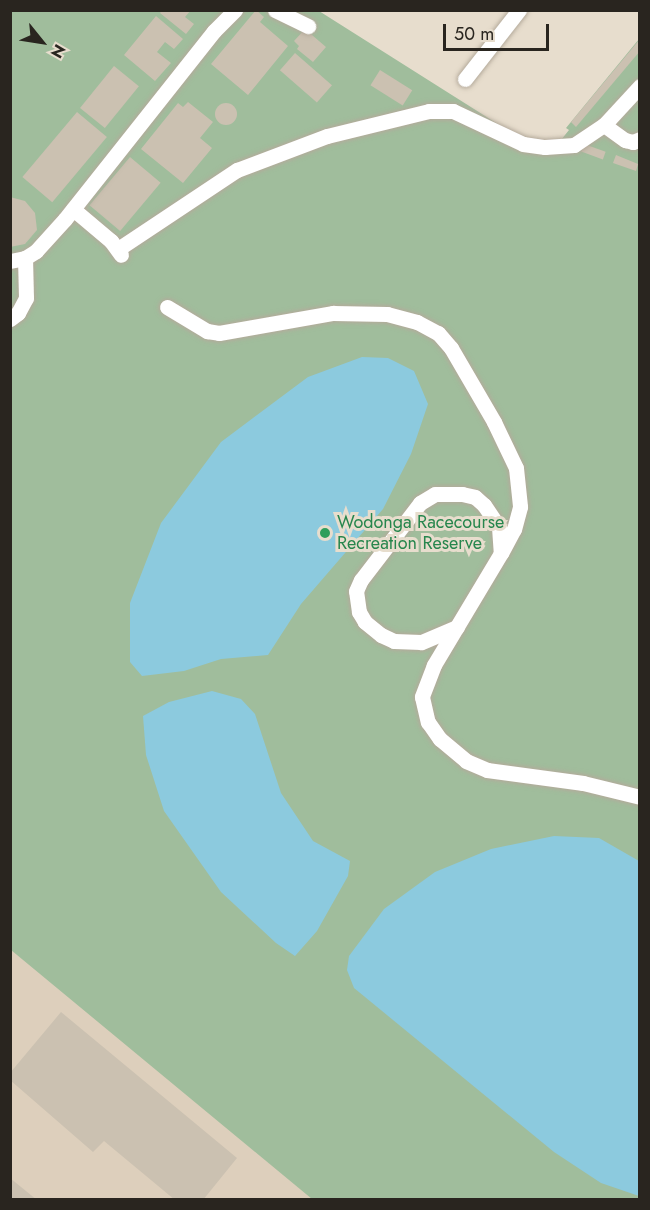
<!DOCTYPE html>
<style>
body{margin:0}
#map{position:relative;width:650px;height:1210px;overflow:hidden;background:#e7ddcd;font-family:Jost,sans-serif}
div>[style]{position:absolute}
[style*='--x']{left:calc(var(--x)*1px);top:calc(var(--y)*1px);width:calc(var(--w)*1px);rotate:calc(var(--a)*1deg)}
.industrial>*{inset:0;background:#ddcfbc}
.green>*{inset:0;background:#a0bd9c}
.water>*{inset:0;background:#8ccade}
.building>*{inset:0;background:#cbc1b1;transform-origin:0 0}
.round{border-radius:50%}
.roads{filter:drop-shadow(0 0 2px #b4aa9b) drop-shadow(0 0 2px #b4aa9b)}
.minor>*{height:15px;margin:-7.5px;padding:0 7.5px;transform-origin:7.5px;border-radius:7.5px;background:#fff}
.dots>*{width:16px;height:16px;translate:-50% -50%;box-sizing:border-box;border:3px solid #e7ddcd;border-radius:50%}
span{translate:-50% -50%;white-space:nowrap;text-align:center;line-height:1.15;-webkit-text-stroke:6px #e7ddcd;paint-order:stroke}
.leisure-label{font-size:18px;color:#27864d}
.left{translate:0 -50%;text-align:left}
.frame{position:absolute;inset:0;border:12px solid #29251f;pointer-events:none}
.north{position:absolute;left:12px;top:12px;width:60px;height:60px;-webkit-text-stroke:4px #e7ddcd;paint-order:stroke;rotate:120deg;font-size:16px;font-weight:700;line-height:24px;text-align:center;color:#29251f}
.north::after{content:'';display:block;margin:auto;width:21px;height:27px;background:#29251f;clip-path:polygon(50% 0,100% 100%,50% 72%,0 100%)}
.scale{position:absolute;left:443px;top:24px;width:106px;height:27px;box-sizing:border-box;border:3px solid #29251f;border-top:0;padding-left:8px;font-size:18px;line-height:21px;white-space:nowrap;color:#29251f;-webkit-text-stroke:4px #e7ddcd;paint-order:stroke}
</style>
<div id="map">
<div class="industrial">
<i style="clip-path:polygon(11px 927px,342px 1199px,11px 1199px)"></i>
</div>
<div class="green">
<i style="clip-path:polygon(10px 11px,319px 11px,531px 145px,557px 145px,569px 130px,566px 128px,639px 39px,639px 1199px,312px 1199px,11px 950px)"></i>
</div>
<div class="water">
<i style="clip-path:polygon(362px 357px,388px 358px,414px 371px,428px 404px,411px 454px,383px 509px,301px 604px,268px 655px,221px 659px,184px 671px,142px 676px,130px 662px,130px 603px,161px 523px,221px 442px,308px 377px)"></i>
<i style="clip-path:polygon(212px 691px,241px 699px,255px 714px,281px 793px,313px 841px,350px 861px,348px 876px,317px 931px,295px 956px,276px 943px,221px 892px,164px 811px,146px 755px,143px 716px,169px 702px)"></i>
<i style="clip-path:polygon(554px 836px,599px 838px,639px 861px,639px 1196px,601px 1183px,554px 1152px,354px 988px,347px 970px,349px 956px,384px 909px,435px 872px,491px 849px)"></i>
</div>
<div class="building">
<i style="clip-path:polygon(162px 10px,191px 10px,185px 17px,194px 24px,186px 34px,160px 13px)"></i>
<i style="clip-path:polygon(256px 10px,264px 17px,260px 22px,288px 46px,248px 95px,211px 64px)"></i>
<i style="clip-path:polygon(156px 16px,183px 39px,174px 49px,165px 42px,157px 52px,171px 63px,155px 81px,124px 55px)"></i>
<i style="clip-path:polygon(305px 29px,326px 47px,313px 62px,297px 49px,299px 46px,294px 41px)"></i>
<i style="clip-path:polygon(640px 39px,640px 51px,576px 127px,571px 122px)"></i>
<i style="left:295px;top:53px;width:49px;height:23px;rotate:41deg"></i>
<i style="left:114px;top:66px;width:32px;height:54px;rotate:39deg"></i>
<i style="left:380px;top:70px;width:38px;height:18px;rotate:32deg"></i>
<i style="clip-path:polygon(188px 102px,213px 122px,200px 138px,212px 148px,183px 183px,141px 149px,178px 103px,183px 107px)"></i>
<i class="round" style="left:215px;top:103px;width:22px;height:22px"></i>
<i style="left:77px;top:112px;width:39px;height:85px;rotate:40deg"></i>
<i style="left:584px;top:144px;width:23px;height:8px;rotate:20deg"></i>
<i style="clip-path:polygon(616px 155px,638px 164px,636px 171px,613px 163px)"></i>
<i style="left:130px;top:157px;width:40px;height:63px;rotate:40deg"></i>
<i style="clip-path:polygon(10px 197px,25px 201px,35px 213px,37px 230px,25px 244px,10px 247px)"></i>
<i style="clip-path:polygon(61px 1012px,237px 1158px,203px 1200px,175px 1200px,104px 1141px,93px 1152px,10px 1080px,10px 1073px)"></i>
<i style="clip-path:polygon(10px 1178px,37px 1200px,10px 1200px)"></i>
</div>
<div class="roads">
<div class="minor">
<i style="--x:275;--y:10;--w:37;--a:26"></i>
<i style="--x:465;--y:79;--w:88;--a:-52"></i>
<i style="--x:604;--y:125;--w:26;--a:36"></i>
<i style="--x:625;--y:140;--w:8;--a:14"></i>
<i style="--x:633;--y:142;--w:8;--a:-23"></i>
<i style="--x:73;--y:209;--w:50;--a:40.1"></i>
<i style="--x:111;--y:241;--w:17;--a:54"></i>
<i style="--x:118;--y:249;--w:143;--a:-33.6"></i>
<i style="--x:237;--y:170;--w:96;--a:-20.7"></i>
<i style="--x:327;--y:136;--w:105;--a:-13.8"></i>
<i style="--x:429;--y:111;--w:24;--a:0"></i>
<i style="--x:453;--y:111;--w:77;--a:25.2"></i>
<i style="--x:523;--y:144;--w:22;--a:8"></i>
<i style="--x:545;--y:147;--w:29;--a:-4"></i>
<i style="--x:574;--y:145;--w:36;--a:-34"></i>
<i style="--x:604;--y:125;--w:53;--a:-47.3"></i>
<i style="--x:10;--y:261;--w:15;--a:-11"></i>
<i style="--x:25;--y:258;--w:13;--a:-32"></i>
<i style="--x:36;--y:251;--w:43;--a:-47.8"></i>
<i style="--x:65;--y:219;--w:240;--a:-51.6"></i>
<i style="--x:214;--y:31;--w:30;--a:-45"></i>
<i style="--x:167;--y:307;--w:47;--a:31"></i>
<i style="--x:207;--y:331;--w:12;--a:9"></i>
<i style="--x:219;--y:333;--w:116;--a:-10"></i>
<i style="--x:333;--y:313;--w:54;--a:1.1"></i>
<i style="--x:387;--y:314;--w:31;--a:15"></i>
<i style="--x:417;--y:322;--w:24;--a:28"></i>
<i style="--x:438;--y:333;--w:20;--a:49"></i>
<i style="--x:451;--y:348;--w:86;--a:59.8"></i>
<i style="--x:494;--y:422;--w:51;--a:64.4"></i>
<i style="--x:516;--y:468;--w:39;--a:84"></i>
<i style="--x:520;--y:507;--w:23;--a:105"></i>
<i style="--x:514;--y:529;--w:27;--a:118"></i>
<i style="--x:501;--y:553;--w:131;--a:120.9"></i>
<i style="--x:434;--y:665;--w:34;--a:111"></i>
<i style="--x:422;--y:697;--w:26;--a:77"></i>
<i style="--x:428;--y:722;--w:21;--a:55"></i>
<i style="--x:440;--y:739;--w:34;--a:40"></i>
<i style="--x:466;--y:761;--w:23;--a:23"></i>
<i style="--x:487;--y:770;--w:97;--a:7.7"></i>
<i style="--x:583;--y:783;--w:59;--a:13.8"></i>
<i style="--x:10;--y:319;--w:10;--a:-37"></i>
<i style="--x:18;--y:313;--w:17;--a:-62"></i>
<i style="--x:26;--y:298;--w:40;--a:-91.4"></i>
<i style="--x:457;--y:627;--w:39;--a:157"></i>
<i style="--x:421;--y:642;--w:27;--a:-178"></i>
<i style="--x:394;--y:641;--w:14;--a:-155"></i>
<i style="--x:381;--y:635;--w:21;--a:-141"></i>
<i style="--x:365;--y:622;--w:12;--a:-121"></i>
<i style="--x:359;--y:612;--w:21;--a:-98"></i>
<i style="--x:356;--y:591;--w:12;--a:-66"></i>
<i style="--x:361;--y:580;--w:97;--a:-52.5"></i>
<i style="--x:420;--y:503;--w:17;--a:-31"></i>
<i style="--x:435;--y:494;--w:27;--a:0"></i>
<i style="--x:462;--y:494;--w:13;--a:13"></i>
<i style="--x:475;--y:497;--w:12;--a:42"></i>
<i style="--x:484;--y:505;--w:27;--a:56"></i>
<i style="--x:499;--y:527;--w:26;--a:86"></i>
</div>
</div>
<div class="dots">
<i style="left:325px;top:533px;background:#2e9e5b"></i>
</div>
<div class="leisure-label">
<span class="left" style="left:337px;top:533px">Wodonga Racecourse<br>Recreation Reserve</span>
</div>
<div class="frame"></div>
<div class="north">N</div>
<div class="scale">50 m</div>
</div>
